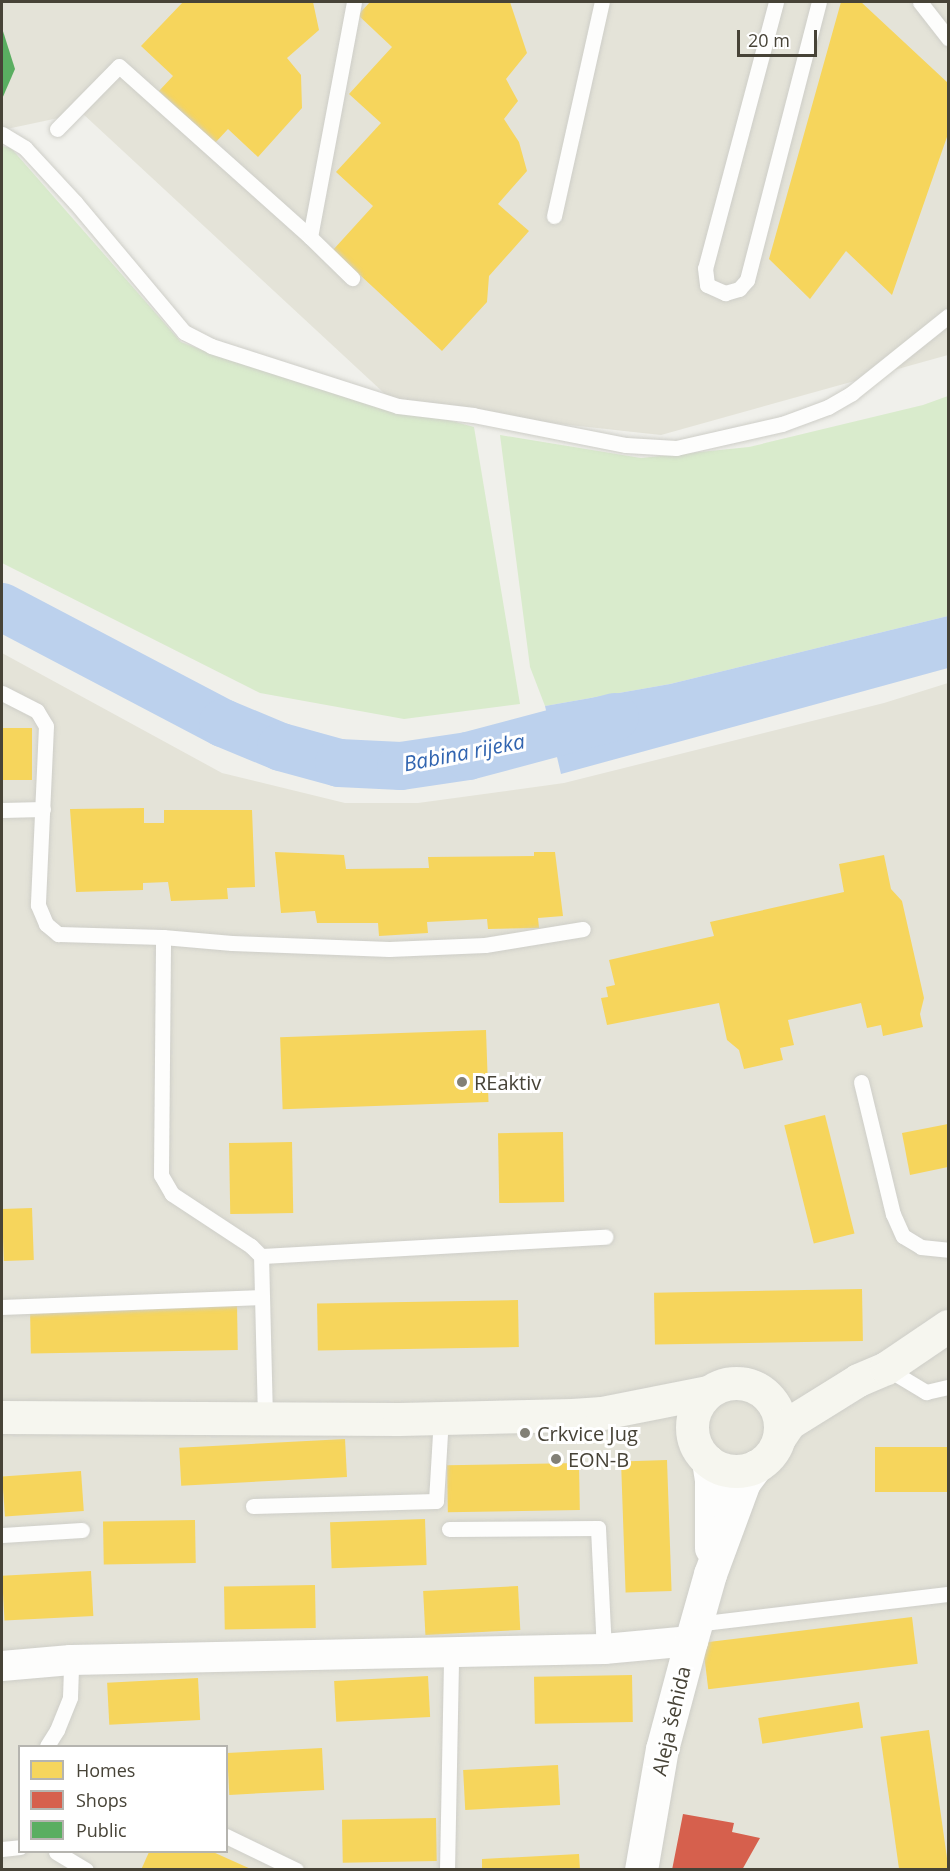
<!DOCTYPE html>
<meta charset="utf-8">
<style>
body{margin:0}
#map{position:relative;width:950px;height:1871px;overflow:hidden;background:#f0f0eb;font-family:"Open Sans",sans-serif}
div>[style]{position:absolute}
[style*='--x']{left:calc(var(--x)*1px);top:calc(var(--y)*1px);width:calc(var(--w)*1px);rotate:calc(var(--a)*1deg)}
.residential>*{inset:0;background:#e4e3d8}
.green>*{inset:0;background:#d9ebcc}
.water>*{inset:0;background:#bcd1ed}
.homes>*{inset:0;background:#f6d55c;transform-origin:0 0}
.shops>*{inset:0;background:#d6604d}
.public>*{inset:0;background:#5aae61}
.river>*{height:48px;margin:-24px;padding:0 24px;transform-origin:24px;border-radius:24px;background:#bcd1ed}
.roads{filter:drop-shadow(0 0 2px #cecec8) drop-shadow(0 0 2px #cecec8)}
.service>*{height:15px;margin:-7.5px;padding:0 7.5px;transform-origin:7.5px;border-radius:7.5px;background:#fdfdfc}
.minor>*{height:30px;margin:-15px;padding:0 15px;transform-origin:15px;border-radius:15px;background:#fdfdfc}
.tertiary>*{height:33px;margin:-16.5px;padding:0 16.5px;transform-origin:16.5px;border-radius:16.5px;background:#fdfdfc}
.secondary>*{height:33px;margin:-16.5px;padding:0 16.5px;transform-origin:16.5px;border-radius:16.5px;background:#f6f6ef}
.secondary>.ring{margin:-16.5px;padding:0;box-sizing:content-box;background:none;border:33px solid #f6f6ef;border-radius:50%}
.dots>*{width:16px;height:16px;translate:-50% -50%;box-sizing:border-box;border:3px solid #fff;border-radius:50%}
span{translate:-50% -50%;white-space:nowrap;text-align:center;line-height:1.15;-webkit-text-stroke:6px #fff;paint-order:stroke}
.poi-label{font-size:20px;color:#474337}
.left{translate:0 -50%;text-align:left}
.street-label{font-size:20px;color:#474337}
.water-label{font-size:21px;color:#3265b0;font-style:italic}
.frame{position:absolute;inset:0;border:3px solid #474337;pointer-events:none}
.legend{position:absolute;left:18px;top:1745px;width:210px;height:108px;box-sizing:border-box;background:#fff;border:2px solid #b5b4af;margin:0;padding:8px 10px;list-style:none;font-size:18px;color:#474337}
.legend li{display:flex;align-items:center;gap:12px;height:30px}
.legend b{width:30px;border:2px solid #b5b4af}
.scale{position:absolute;left:737px;top:30px;width:80px;height:27px;box-sizing:border-box;border:3px solid #474337;border-top:0;padding-left:8px;font-size:18px;line-height:21px;white-space:nowrap;color:#474337;-webkit-text-stroke:4px #fff;paint-order:stroke}
</style>
<div id="map">
<div class="residential">
<i style="clip-path:polygon(2px 2px,948px 2px,948px 355px,661px 435px,398px 406px,82px 113px,2px 130px)"></i>
<i style="clip-path:polygon(evenodd,2px 653px,222px 773px,345px 803px,418px 803px,564px 783px,884px 703px,948px 683px,948px 1869px,2px 1869px,2px 653px,20px 1746px,226px 1746px,226px 1852px,20px 1852px,20px 1746px)"></i>
</div>
<div class="green">
<i style="clip-path:polygon(2px 146px,11px 148px,181px 342px,231px 361px,474px 427px,520px 704px,404px 719px,260px 693px,2px 563px)"></i>
<i style="clip-path:polygon(948px 396px,948px 616px,670px 684px,545px 706px,530px 667px,500px 435px,641px 458px,749px 447px,923px 405px)"></i>
</div>
<div class="water">
<i style="clip-path:polygon(948px 616px,948px 668px,561px 774px,545px 706px,670px 684px)"></i>
</div>
<div class="homes">
<i style="clip-path:polygon(183px 2px,313px 2px,319px 30px,287px 58px,301px 75px,302px 108px,258px 157px,228px 129px,215px 143px,159px 91px,173px 76px,141px 46px)"></i>
<i style="clip-path:polygon(370px 2px,510px 2px,527px 53px,506px 79px,518px 101px,504px 119px,519px 142px,527px 171px,498px 204px,529px 231px,489px 276px,487px 302px,442px 351px,333px 250px,373px 206px,336px 172px,381px 123px,349px 94px,392px 47px,358px 15px)"></i>
<i style="clip-path:polygon(841px 2px,861px 2px,948px 83px,948px 134px,892px 295px,846px 251px,810px 299px,769px 259px)"></i>
<i style="left:2px;top:728px;width:30px;height:52px"></i>
<i style="clip-path:polygon(144px 808px,144px 823px,164px 823px,164px 810px,252px 810px,255px 887px,227px 888px,228px 899px,171px 901px,168px 882px,143px 883px,143px 890px,76px 892px,70px 809px)"></i>
<i style="clip-path:polygon(275px 852px,344px 855px,346px 869px,429px 868px,428px 857px,534px 856px,534px 852px,555px 852px,563px 916px,538px 918px,539px 928px,488px 929px,487px 919px,427px 922px,428px 933px,379px 936px,378px 923px,317px 923px,315px 911px,281px 913px)"></i>
<i style="clip-path:polygon(884px 855px,891px 889px,902px 901px,924px 998px,920px 1014px,923px 1027px,883px 1036px,881px 1025px,867px 1028px,861px 1003px,788px 1020px,794px 1045px,780px 1048px,783px 1060px,744px 1069px,739px 1050px,727px 1040px,719px 1003px,607px 1025px,601px 998px,608px 997px,606px 987px,615px 985px,609px 960px,714px 936px,710px 922px,844px 892px,839px 864px)"></i>
<i style="left:486px;top:1030px;width:72px;height:206px;rotate:88deg"></i>
<i style="left:825px;top:1115px;width:122px;height:42px;rotate:76deg"></i>
<i style="clip-path:polygon(948px 1124px,948px 1167px,910px 1175px,902px 1133px)"></i>
<i style="left:563px;top:1132px;width:70px;height:65px;rotate:89deg"></i>
<i style="left:292px;top:1142px;width:71px;height:63px;rotate:89deg"></i>
<i style="left:32px;top:1208px;width:52px;height:30px;rotate:88deg"></i>
<i style="left:862px;top:1289px;width:52px;height:208px;rotate:89deg"></i>
<i style="left:518px;top:1300px;width:47px;height:201px;rotate:89deg"></i>
<i style="left:237px;top:1304px;width:46px;height:207px;rotate:89deg"></i>
<i style="left:345px;top:1439px;width:38px;height:166px;rotate:87deg"></i>
<i style="left:948px;top:1447px;width:45px;height:73px;rotate:90deg"></i>
<i style="left:667px;top:1460px;width:131px;height:46px;rotate:88deg"></i>
<i style="left:579px;top:1463px;width:47px;height:132px;rotate:89deg"></i>
<i style="left:81px;top:1471px;width:40px;height:79px;rotate:86deg"></i>
<i style="left:425px;top:1519px;width:46px;height:95px;rotate:88deg"></i>
<i style="left:195px;top:1520px;width:43px;height:92px;rotate:89deg"></i>
<i style="left:91px;top:1571px;width:45px;height:89px;rotate:87deg"></i>
<i style="left:315px;top:1585px;width:43px;height:91px;rotate:89deg"></i>
<i style="left:518px;top:1586px;width:44px;height:95px;rotate:87deg"></i>
<i style="left:912px;top:1617px;width:47px;height:211px;rotate:83deg"></i>
<i style="left:632px;top:1675px;width:47px;height:98px;rotate:89deg"></i>
<i style="left:428px;top:1676px;width:41px;height:94px;rotate:87deg"></i>
<i style="left:198px;top:1678px;width:42px;height:91px;rotate:87deg"></i>
<i style="left:859px;top:1702px;width:26px;height:102px;rotate:81deg"></i>
<i style="left:929px;top:1730px;width:141px;height:49px;rotate:82deg"></i>
<i style="left:322px;top:1748px;width:42px;height:95px;rotate:87deg"></i>
<i style="left:558px;top:1765px;width:40px;height:95px;rotate:87deg"></i>
<i style="left:436px;top:1818px;width:43px;height:94px;rotate:89deg"></i>
<i style="clip-path:polygon(149px 1852px,213px 1852px,253px 1870px,141px 1870px)"></i>
<i style="clip-path:polygon(579px 1854px,580px 1870px,482px 1870px,482px 1859px)"></i>
</div>
<div class="shops">
<i style="clip-path:polygon(683px 1814px,734px 1823px,732px 1832px,760px 1838px,742px 1870px,672px 1870px)"></i>
</div>
<div class="public">
<i style="clip-path:polygon(2px 28px,15px 69px,2px 99px)"></i>
</div>
<div class="river">
<i style="--x:2;--y:607;--w:250;--a:27.7"></i>
<i style="--x:223;--y:723;--w:63;--a:22.5"></i>
<i style="--x:281;--y:747;--w:60;--a:15.4"></i>
<i style="--x:339;--y:763;--w:62;--a:2.8"></i>
<i style="--x:401;--y:766;--w:68;--a:-8.5"></i>
<i style="--x:468;--y:756;--w:152;--a:-14.9"></i>
</div>
<div class="roads">
<div class="service">
<i style="--x:776;--y:2;--w:275;--a:104.9"></i>
<i style="--x:705;--y:268;--w:17;--a:83"></i>
<i style="--x:707;--y:285;--w:20;--a:24"></i>
<i style="--x:725;--y:293;--w:15;--a:-16"></i>
<i style="--x:739;--y:289;--w:12;--a:-48"></i>
<i style="--x:747;--y:280;--w:287;--a:-75.5"></i>
<i style="--x:920;--y:2;--w:46;--a:52.1"></i>
<i style="--x:57;--y:129;--w:88;--a:-45.5"></i>
<i style="--x:119;--y:66;--w:256;--a:41.8"></i>
<i style="--x:310;--y:237;--w:239;--a:-79.4"></i>
<i style="--x:2;--y:134;--w:27;--a:31"></i>
<i style="--x:25;--y:148;--w:74;--a:47.2"></i>
<i style="--x:75;--y:202;--w:170;--a:50"></i>
<i style="--x:184;--y:332;--w:30;--a:27"></i>
<i style="--x:211;--y:346;--w:196;--a:17.8"></i>
<i style="--x:398;--y:406;--w:76;--a:6.8"></i>
<i style="--x:473;--y:415;--w:156;--a:11.1"></i>
<i style="--x:626;--y:445;--w:50;--a:3.4"></i>
<i style="--x:676;--y:448;--w:109;--a:-12.8"></i>
<i style="--x:782;--y:424;--w:49;--a:-20.3"></i>
<i style="--x:828;--y:407;--w:28;--a:-30"></i>
<i style="--x:852;--y:393;--w:123;--a:-38.7"></i>
<i style="--x:554;--y:216;--w:219;--a:-77.4"></i>
<i style="--x:310;--y:237;--w:59;--a:44.3"></i>
<i style="--x:2;--y:693;--w:39;--a:27"></i>
<i style="--x:37;--y:711;--w:17;--a:59"></i>
<i style="--x:46;--y:726;--w:179;--a:92.6"></i>
<i style="--x:38;--y:905;--w:21;--a:67"></i>
<i style="--x:46;--y:924;--w:16;--a:40"></i>
<i style="--x:58;--y:934;--w:105;--a:1.6"></i>
<i style="--x:2;--y:810;--w:41;--a:-1.4"></i>
<i style="--x:861;--y:1082;--w:136;--a:76.4"></i>
<i style="--x:893;--y:1214;--w:24;--a:66"></i>
<i style="--x:903;--y:1236;--w:21;--a:31"></i>
<i style="--x:921;--y:1247;--w:27;--a:6"></i>
<i style="--x:261;--y:1256;--w:345;--a:-3.2"></i>
<i style="--x:2;--y:1307;--w:260;--a:-2.2"></i>
<i style="--x:886;--y:1368;--w:47;--a:31"></i>
<i style="--x:926;--y:1392;--w:23;--a:-13"></i>
<i style="--x:265;--y:1418;--w:162;--a:-91.4"></i>
<i style="--x:261;--y:1256;--w:14;--a:-135"></i>
<i style="--x:251;--y:1246;--w:95;--a:-146.6"></i>
<i style="--x:172;--y:1194;--w:22;--a:-120"></i>
<i style="--x:161;--y:1175;--w:238;--a:-89.5"></i>
<i style="--x:163;--y:937;--w:69;--a:5"></i>
<i style="--x:232;--y:943;--w:157;--a:2.2"></i>
<i style="--x:389;--y:949;--w:96;--a:-2.4"></i>
<i style="--x:485;--y:945;--w:99;--a:-9.3"></i>
<i style="--x:253;--y:1506;--w:183;--a:-1.6"></i>
<i style="--x:436;--y:1501;--w:83;--a:-86.6"></i>
<i style="--x:449;--y:1529;--w:149;--a:-0.4"></i>
<i style="--x:598;--y:1528;--w:121;--a:87.2"></i>
<i style="--x:2;--y:1535;--w:80;--a:-3.6"></i>
<i style="--x:696;--y:1624;--w:254;--a:-6.8"></i>
<i style="--x:47;--y:1746;--w:19;--a:-58"></i>
<i style="--x:57;--y:1730;--w:35;--a:-68"></i>
<i style="--x:70;--y:1697;--w:37;--a:-88"></i>
<i style="--x:226;--y:1836;--w:78;--a:25.9"></i>
<i style="--x:2;--y:1849;--w:18;--a:-6"></i>
<i style="--x:56;--y:1852;--w:35;--a:31"></i>
<i style="--x:447;--y:1870;--w:218;--a:-88.9"></i>
</div>
<div class="minor">
<i style="--x:2;--y:1666;--w:69;--a:-5"></i>
<i style="--x:71;--y:1660;--w:533;--a:-1.18"></i>
<i style="--x:604;--y:1649;--w:87;--a:-5.3"></i>
</div>
<div class="tertiary">
<i style="--x:708;--y:1461;--w:19;--a:81"></i>
<i style="--x:711;--y:1480;--w:68;--a:90"></i>
<i style="--x:641;--y:1870;--w:123;--a:-80.2"></i>
<i style="--x:662;--y:1749;--w:112;--a:-75"></i>
<i style="--x:691;--y:1641;--w:70;--a:-74.2"></i>
<i style="--x:710;--y:1574;--w:98;--a:-69.7"></i>
<i style="--x:744;--y:1482;--w:20;--a:-53"></i>
</div>
<div class="secondary">
<i class="ring" style="left:692px;top:1383px;width:55px;height:55px"></i>
<i style="--x:2;--y:1417;--w:397;--a:0.3"></i>
<i style="--x:399;--y:1419;--w:173;--a:-1.3"></i>
<i style="--x:572;--y:1415;--w:30;--a:-4"></i>
<i style="--x:602;--y:1413;--w:108;--a:-11.2"></i>
<i style="--x:779;--y:1438;--w:18;--a:-56"></i>
<i style="--x:789;--y:1423;--w:81;--a:-31.9"></i>
<i style="--x:858;--y:1380;--w:30;--a:-23"></i>
<i style="--x:886;--y:1368;--w:75;--a:-34.1"></i>
</div>
</div>
<div class="dots">
<i style="left:462px;top:1082px;background:#828076"></i>
<i style="left:525px;top:1433px;background:#828076"></i>
<i style="left:556px;top:1459px;background:#828076"></i>
</div>
<div class="poi-label">
<span class="left" style="left:474px;top:1082px">REaktiv</span>
<span class="left" style="left:537px;top:1433px">Crkvice Jug</span>
<span class="left" style="left:568px;top:1459px">EON-B</span>
</div>
<div class="street-label">
<span style="left:671px;top:1721px;rotate:-77deg">Aleja šehida</span>
</div>
<div class="water-label">
<span style="left:464px;top:752px;rotate:-11deg">Babina rijeka</span>
</div>
<div class="frame"></div>
<ul class="legend">
<li><b style="height:16px;background:#f6d55c"></b>Homes</li>
<li><b style="height:16px;background:#d6604d"></b>Shops</li>
<li><b style="height:16px;background:#5aae61"></b>Public</li>
</ul>
<div class="scale">20 m</div>
</div>
